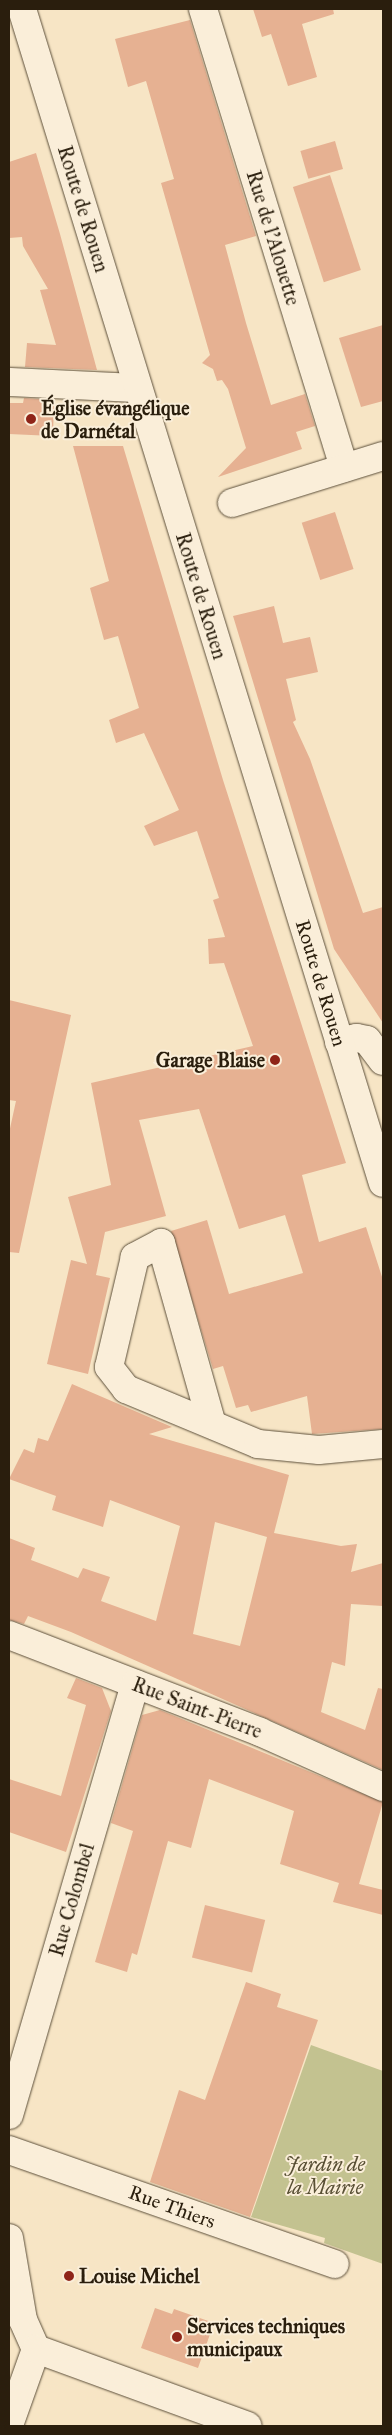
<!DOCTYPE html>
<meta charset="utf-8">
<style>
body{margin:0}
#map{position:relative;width:392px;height:2435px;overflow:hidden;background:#f7e5c5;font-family:"IM FELL Great Primer",serif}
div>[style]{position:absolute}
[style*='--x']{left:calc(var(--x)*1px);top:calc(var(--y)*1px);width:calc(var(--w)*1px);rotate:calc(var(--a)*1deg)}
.green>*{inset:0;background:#c3c290}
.building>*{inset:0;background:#e6b192;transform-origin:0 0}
.roads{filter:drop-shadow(0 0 1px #5d503b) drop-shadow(0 0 1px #5d503b)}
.minor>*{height:28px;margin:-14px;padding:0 14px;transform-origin:14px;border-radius:14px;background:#faeed9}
.tertiary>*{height:28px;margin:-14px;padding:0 14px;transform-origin:14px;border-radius:14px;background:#faeed9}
.dots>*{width:14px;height:14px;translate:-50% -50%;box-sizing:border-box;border:2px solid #faeed9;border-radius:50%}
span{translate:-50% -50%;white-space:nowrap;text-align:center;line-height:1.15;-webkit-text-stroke:4px #faeed9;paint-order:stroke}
.street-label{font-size:20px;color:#2a1e0d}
.poi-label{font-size:20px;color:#2a1e0d;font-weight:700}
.left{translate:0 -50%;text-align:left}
.right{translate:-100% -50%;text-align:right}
.park-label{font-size:20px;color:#584f34;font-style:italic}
.frame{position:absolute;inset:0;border:10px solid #2a1e0d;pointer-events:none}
</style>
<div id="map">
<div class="green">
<i style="clip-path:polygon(311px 2045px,383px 2071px,383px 2264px,324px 2243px,325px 2238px,251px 2217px)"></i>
</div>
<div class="building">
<i style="clip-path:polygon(253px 9px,333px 9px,334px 14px,302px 24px,317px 77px,288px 86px,271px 34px,262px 37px)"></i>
<i style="clip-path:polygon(190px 20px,256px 236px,225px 245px,246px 323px,271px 405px,305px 394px,315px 426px,296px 432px,302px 449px,218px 477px,246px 448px,228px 389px,222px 380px,217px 381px,213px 369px,202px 363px,210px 355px,161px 183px,174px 179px,146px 81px,128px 87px,115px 39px)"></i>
<i style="left:335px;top:141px;width:29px;height:36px;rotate:74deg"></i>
<i style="clip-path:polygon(36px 153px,60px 234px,97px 370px,25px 367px,27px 343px,56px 345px,40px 290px,48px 289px,23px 246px,22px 237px,9px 238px,9px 162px)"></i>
<i style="left:330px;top:175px;width:100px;height:39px;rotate:72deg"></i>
<i style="clip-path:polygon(383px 325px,383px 401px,361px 407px,339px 338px)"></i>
<i style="clip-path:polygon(24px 398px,54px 400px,53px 436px,9px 434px,9px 403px,23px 403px)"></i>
<i style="clip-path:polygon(73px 446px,123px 446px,223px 780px,346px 1163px,302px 1175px,319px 1242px,366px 1227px,383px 1280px,383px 1429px,312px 1434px,307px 1396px,251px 1412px,248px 1405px,236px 1408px,223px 1366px,213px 1369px,171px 1231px,207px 1220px,229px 1294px,303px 1273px,285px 1215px,239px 1229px,199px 1109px,139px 1120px,166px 1216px,105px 1232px,96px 1275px,110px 1278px,88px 1374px,47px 1364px,71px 1260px,87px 1264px,68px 1197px,111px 1185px,91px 1083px,253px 1046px,224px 963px,209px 964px,208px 939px,225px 937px,213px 900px,219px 898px,197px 831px,154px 846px,144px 826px,179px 810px,144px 733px,116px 743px,109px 720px,139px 708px,118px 636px,104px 640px,90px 588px,109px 581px)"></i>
<i style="left:335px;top:512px;width:60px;height:35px;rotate:72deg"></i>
<i style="clip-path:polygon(274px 606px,283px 643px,310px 637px,318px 672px,286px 679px,296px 720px,293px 722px,310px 759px,363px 913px,383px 907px,383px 1023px,334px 949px,233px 616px)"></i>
<i style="clip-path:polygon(9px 1000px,71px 1015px,19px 1253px,9px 1252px,9px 1133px,16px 1101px,9px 1100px)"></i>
<i style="clip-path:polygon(evenodd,72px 1384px,172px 1427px,149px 1434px,289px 1475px,274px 1533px,341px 1546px,357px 1544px,351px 1572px,383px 1563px,383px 1606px,351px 1604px,345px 1666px,332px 1662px,321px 1712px,365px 1730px,378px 1688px,383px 1689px,383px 1770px,71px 1632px,28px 1616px,24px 1624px,9px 1620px,9px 1538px,35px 1548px,31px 1560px,55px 1569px,78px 1578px,83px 1568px,110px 1577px,101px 1601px,156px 1621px,180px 1526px,110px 1500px,103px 1527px,52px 1510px,56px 1496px,9px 1479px,24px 1449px,34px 1453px,38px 1438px,48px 1441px,72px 1384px,215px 1522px,267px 1537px,240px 1646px,193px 1634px,215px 1522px)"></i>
<i style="clip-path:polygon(76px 1678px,102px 1688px,111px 1711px,66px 1852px,9px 1832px,9px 1779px,61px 1796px,86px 1705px,67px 1698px)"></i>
<i style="clip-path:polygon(160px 1710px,383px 1802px,359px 1884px,383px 1890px,383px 1915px,333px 1902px,339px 1883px,280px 1864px,294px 1811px,209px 1779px,191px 1848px,168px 1841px,137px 1955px,132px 1953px,127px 1972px,95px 1962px,133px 1831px,111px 1823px,142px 1715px)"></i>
<i style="left:205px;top:1905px;width:62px;height:54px;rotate:14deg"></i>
<i style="clip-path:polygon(246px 1982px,281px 1994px,277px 2007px,318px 2020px,250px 2217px,150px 2182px,179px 2090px,205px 2100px)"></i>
<i style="clip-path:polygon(155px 2308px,172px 2314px,174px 2309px,214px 2323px,198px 2368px,141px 2348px)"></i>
</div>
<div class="roads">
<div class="minor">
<i style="--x:203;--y:9;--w:480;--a:72.9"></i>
<i style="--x:9;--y:382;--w:128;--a:2.7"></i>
<i style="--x:232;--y:503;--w:158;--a:-17.3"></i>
<i style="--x:339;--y:1042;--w:18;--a:-13"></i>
<i style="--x:357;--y:1038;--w:10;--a:11"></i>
<i style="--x:367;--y:1040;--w:26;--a:53"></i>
<i style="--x:211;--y:1421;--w:185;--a:-105.7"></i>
<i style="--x:161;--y:1243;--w:30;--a:152"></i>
<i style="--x:135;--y:1257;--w:113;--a:103.3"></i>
<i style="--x:109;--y:1367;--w:28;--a:52"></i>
<i style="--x:126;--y:1389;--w:143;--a:22.6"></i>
<i style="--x:258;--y:1444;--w:61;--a:5.6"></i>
<i style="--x:319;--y:1450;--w:64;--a:-5.4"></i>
<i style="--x:9;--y:1635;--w:269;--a:21.1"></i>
<i style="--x:260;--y:1732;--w:135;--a:24.1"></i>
<i style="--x:9;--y:2115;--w:449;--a:-73.7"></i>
<i style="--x:9;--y:2150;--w:345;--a:19.3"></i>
<i style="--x:9;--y:2425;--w:81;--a:-70.4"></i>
</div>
<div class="tertiary">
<i style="--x:22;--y:9;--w:1228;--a:72.91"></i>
<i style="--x:9;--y:2238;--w:83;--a:80.3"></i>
<i style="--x:23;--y:2320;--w:32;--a:66"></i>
<i style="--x:36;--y:2349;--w:225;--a:20"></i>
</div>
</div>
<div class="dots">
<i style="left:31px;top:419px;background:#8f2418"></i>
<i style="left:275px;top:1060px;background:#8f2418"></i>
<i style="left:69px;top:2276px;background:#8f2418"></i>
<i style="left:177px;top:2337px;background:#8f2418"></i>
</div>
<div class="street-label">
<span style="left:83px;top:209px;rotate:73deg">Route de Rouen</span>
<span style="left:273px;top:238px;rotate:73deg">Rue de l'Alouette</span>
<span style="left:201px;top:596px;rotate:73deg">Route de Rouen</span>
<span style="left:321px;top:983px;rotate:73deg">Route de Rouen</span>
<span style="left:197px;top:1708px;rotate:21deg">Rue Saint-Pierre</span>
<span style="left:72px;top:1900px;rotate:-74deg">Rue Colombel</span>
<span style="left:172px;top:2207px;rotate:20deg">Rue Thiers</span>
</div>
<div class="poi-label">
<span class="left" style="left:41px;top:420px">Église évangélique<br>de Darnétal</span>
<span class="right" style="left:265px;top:1060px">Garage Blaise</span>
<span class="left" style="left:79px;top:2276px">Louise Michel</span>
<span class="left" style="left:187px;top:2338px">Services techniques<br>municipaux</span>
</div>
<div class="park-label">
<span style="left:325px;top:2176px">Jardin de<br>la Mairie</span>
</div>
<div class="frame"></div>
</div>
